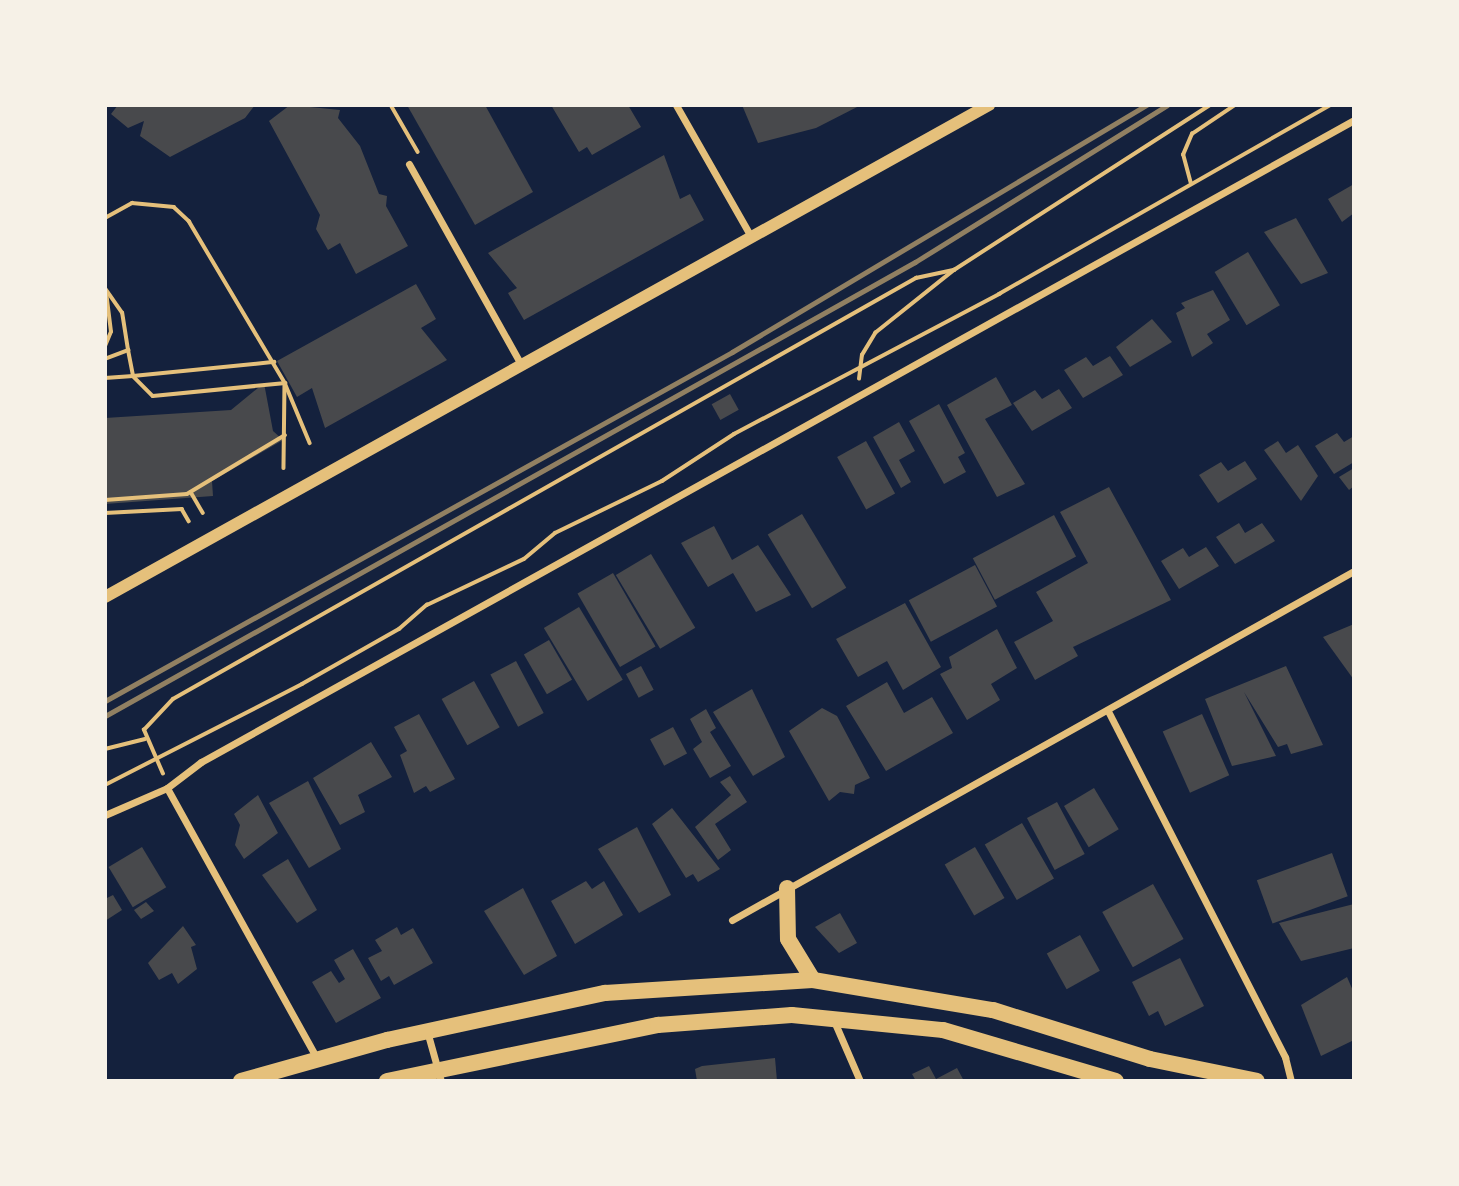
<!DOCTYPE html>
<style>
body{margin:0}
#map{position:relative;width:1459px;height:1186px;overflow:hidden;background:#14213d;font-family:Lato,sans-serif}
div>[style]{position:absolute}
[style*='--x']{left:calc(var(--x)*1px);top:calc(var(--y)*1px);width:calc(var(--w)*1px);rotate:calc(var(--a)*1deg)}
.building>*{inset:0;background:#48494c;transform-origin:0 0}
.path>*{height:3.5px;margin:-1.75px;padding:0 1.75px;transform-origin:1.75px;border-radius:1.75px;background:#e5c07b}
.minor>*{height:7px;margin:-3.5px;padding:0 3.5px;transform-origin:3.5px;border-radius:3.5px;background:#e5c07b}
.tertiary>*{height:12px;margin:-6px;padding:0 6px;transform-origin:6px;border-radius:6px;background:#e5c07b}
.trunk>*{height:16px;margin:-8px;padding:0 8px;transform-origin:8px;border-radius:8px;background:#e5c07b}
.rail>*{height:5px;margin:-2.5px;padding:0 2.5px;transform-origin:2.5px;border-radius:2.5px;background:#918062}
span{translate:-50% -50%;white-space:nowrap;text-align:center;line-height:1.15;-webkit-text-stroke:7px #f6f1e7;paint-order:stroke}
.frame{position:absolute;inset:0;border:107px solid #f6f1e7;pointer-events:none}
</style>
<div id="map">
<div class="building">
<i style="clip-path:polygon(118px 105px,255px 105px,245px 118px,170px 157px,140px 136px,144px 121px,128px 128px,111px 114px)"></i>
<i style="clip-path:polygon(290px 105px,340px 110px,338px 118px,360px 146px,379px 194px,387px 196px,386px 206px,408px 246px,356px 274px,340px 243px,328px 250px,316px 229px,320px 215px,269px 121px)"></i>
<i style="clip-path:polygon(407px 105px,485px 105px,533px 192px,475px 225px)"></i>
<i style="clip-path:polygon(551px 105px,628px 105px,641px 127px,592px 155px,587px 147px,579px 152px)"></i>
<i style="clip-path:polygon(742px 105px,861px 105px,816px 128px,758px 143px)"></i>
<i style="clip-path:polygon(664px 155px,680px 199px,690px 194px,704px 220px,524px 320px,508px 293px,517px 288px,488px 253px)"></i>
<i style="clip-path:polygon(1354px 184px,1354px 213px,1342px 222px,1328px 199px)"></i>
<i style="clip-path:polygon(1296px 218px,1328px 273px,1301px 284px,1264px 232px)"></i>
<i style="left:1248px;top:252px;width:62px;height:39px;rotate:59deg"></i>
<i style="clip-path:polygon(416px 284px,436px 319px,421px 328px,447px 360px,325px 428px,312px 388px,297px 397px,277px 361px)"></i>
<i style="clip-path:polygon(1213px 290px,1230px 320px,1207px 334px,1213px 343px,1192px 357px,1176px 313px,1185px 308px,1181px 303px)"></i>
<i style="clip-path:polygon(1152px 319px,1172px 342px,1130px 367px,1116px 347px)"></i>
<i style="clip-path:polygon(1110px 356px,1123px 375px,1083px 398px,1064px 370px,1086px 357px,1093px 366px)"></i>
<i style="clip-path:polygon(996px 377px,1012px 405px,985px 419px,1025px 484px,997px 497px,947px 405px)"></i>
<i style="clip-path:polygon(264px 383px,273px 431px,283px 440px,212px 481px,213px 496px,105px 504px,105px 418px,231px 410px)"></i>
<i style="clip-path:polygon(1059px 389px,1072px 408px,1032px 431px,1013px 403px,1035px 390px,1042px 399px)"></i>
<i style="left:730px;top:394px;width:18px;height:21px;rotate:61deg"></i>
<i style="clip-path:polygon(939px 404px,965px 453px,958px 457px,966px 472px,944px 484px,909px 421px)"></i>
<i style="clip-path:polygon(899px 422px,915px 451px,899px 460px,911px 482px,901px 488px,873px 437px)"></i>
<i style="clip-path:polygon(1337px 433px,1344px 442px,1354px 436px,1354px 462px,1334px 474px,1315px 446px)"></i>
<i style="left:866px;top:441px;width:60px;height:33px;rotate:61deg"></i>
<i style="clip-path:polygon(1278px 441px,1286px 453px,1298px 445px,1318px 476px,1301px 501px,1264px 450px)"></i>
<i style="clip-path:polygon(1245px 461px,1257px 479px,1218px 503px,1199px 475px,1221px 462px,1228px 471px)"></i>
<i style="clip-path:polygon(1354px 468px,1354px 486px,1349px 490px,1339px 477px)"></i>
<i style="clip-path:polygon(1109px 487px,1171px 600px,1073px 647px,1078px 656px,1035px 680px,1014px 642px,1053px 621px,1036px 592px,1088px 563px,1060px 512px)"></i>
<i style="left:802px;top:514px;width:86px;height:40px;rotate:59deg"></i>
<i style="left:1054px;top:515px;width:47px;height:92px;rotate:62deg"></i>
<i style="clip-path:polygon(1239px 523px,1245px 533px,1262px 523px,1275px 541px,1235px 564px,1216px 537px)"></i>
<i style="clip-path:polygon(714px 526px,732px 560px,758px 545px,791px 595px,756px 612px,733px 573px,708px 587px,681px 543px)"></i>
<i style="clip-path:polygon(1206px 547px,1219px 566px,1179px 589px,1161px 561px,1183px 548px,1189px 557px)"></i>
<i style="left:651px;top:554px;width:86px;height:41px;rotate:59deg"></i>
<i style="left:975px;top:565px;width:47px;height:75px;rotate:62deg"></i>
<i style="left:613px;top:573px;width:85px;height:41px;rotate:60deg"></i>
<i style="clip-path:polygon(905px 603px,941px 667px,903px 690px,887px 661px,858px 677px,836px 639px)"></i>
<i style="left:579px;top:607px;width:85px;height:41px;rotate:59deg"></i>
<i style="clip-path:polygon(1354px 624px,1354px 680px,1323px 637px)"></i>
<i style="clip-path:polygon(997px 629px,1017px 668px,991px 684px,1000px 700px,967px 720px,940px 674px,952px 668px,949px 657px)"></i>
<i style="left:549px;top:640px;width:46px;height:29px;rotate:60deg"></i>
<i style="left:516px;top:661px;width:59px;height:29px;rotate:62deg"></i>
<i style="left:641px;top:666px;width:27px;height:17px;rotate:62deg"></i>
<i style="clip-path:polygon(1286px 666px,1323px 745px,1291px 754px,1287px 744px,1278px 747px,1244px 692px,1276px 756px,1232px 766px,1205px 699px)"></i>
<i style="left:474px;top:681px;width:53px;height:37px;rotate:61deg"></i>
<i style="clip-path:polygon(887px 682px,904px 713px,932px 697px,953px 733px,886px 771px,846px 706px)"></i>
<i style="clip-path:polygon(752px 689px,785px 757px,753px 776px,713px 712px)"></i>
<i style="clip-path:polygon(822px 708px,837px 716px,870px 778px,855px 785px,854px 794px,840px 792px,829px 801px,789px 731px)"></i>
<i style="clip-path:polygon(706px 709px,716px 728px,710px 732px,731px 766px,710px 778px,693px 749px,702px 742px,690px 719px)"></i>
<i style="clip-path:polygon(419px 714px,455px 779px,430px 792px,426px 786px,414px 793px,400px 755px,407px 751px,394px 727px)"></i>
<i style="left:1202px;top:714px;width:67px;height:43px;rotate:66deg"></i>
<i style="left:673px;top:727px;width:30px;height:26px;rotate:62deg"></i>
<i style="clip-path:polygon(371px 742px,392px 777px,358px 795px,365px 812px,340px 825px,313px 778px)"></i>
<i style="clip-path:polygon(730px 776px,747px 802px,715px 824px,731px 850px,718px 860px,695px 827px,731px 795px,720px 782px)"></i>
<i style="clip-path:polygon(308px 781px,341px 849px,309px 868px,269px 803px)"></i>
<i style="left:1094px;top:788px;width:48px;height:35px;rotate:59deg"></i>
<i style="clip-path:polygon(258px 795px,278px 833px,244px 859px,235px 845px,240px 825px,234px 814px)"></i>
<i style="left:1057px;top:802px;width:59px;height:34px;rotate:62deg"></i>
<i style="clip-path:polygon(672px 808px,720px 869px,698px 882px,693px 874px,686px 878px,652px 824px)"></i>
<i style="left:1022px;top:823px;width:64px;height:43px;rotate:60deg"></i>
<i style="clip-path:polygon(637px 827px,671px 895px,639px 913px,598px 849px)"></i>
<i style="left:142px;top:847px;width:47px;height:39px;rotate:59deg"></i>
<i style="left:975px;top:847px;width:59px;height:35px;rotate:60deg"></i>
<i style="left:1332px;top:853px;width:46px;height:80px;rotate:70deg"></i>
<i style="clip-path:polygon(288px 859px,317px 910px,297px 923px,262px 875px)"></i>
<i style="clip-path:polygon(586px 881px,592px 889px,604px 881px,623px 915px,575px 944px,551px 901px)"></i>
<i style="left:1153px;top:884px;width:63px;height:58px;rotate:61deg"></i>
<i style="clip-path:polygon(523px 888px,557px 956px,524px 975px,484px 911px)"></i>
<i style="clip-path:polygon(113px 895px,122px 910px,105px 921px,105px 899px)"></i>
<i style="clip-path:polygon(146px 902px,154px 911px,141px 919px,134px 910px)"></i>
<i style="clip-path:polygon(1354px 904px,1354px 948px,1301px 961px,1279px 923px)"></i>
<i style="clip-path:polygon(840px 913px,857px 943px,839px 953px,815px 927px)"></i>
<i style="clip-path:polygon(183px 926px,196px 945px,191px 947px,197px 969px,178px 984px,172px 973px,159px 980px,148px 963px)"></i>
<i style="clip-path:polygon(397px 927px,401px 935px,413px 928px,433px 963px,394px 985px,389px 976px,381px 981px,368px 958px,382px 951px,375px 940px)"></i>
<i style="left:1080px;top:935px;width:41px;height:38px;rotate:61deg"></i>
<i style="clip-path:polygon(353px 949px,381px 998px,336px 1023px,312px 982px,331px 971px,339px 983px,345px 979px,334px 960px)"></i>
<i style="clip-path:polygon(1180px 958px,1204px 1006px,1165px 1026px,1158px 1011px,1149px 1016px,1132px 982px)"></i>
<i style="clip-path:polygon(1347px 977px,1354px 993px,1354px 1040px,1321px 1056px,1301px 1005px)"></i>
<i style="clip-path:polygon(775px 1058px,777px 1081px,697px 1081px,695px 1069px,702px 1066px)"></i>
<i style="clip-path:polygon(929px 1066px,936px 1079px,957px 1068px,964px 1081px,916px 1081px,912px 1074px)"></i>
</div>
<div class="path">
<i style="--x:391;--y:105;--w:54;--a:60.1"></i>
<i style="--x:1191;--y:184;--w:30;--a:-105"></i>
<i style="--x:1183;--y:155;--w:23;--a:-67"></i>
<i style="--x:1192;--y:134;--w:52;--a:-34"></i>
<i style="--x:105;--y:218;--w:31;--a:-29"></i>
<i style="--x:132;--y:203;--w:42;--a:5.4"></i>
<i style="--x:174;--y:207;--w:21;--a:43"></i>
<i style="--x:189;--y:221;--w:188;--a:59.3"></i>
<i style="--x:285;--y:383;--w:65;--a:67.4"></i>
<i style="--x:105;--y:346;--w:15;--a:-67"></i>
<i style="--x:111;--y:332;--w:40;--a:-97.1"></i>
<i style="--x:105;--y:359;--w:25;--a:-21"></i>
<i style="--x:128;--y:350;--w:37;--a:-99"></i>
<i style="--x:122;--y:313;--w:29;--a:-125"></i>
<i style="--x:133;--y:376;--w:28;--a:45"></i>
<i style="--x:153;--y:396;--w:133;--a:-5.6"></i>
<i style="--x:285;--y:383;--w:85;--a:90.7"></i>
<i style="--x:133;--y:376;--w:142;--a:-5.7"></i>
<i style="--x:105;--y:378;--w:28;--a:-4"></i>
<i style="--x:133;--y:376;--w:26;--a:-101"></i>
<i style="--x:859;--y:379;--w:24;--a:-83"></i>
<i style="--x:862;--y:355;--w:26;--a:-59"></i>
<i style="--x:875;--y:333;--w:101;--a:-38.6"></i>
<i style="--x:954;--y:270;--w:305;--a:-32.8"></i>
<i style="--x:191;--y:492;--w:24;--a:60"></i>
<i style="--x:105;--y:500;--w:82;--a:-4.2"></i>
<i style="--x:187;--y:494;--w:114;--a:-31"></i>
<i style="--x:105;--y:513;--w:77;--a:-3"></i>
<i style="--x:182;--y:509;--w:14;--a:60"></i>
<i style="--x:105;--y:749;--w:41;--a:-14"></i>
<i style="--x:163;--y:774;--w:48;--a:-113.4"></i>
<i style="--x:144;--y:730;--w:42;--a:-46.9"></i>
<i style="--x:173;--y:699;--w:854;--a:-29.54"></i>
<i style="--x:916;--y:278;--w:39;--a:-12"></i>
<i style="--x:105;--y:785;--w:221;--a:-27.1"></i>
<i style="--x:302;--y:684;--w:112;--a:-29.6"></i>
<i style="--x:399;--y:629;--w:37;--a:-41"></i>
<i style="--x:427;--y:605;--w:107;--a:-25.4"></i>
<i style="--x:524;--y:559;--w:40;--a:-40"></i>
<i style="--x:555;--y:533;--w:119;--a:-25.9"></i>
<i style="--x:662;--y:481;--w:86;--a:-33.1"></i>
<i style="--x:734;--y:434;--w:300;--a:-27.8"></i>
<i style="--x:999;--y:294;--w:382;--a:-29.7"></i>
</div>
<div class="minor">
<i style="--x:676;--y:105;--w:153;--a:60.3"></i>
<i style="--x:409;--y:164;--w:231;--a:60.8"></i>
<i style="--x:1108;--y:711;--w:389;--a:62.9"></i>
<i style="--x:1285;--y:1057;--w:25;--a:76"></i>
<i style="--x:167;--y:788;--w:311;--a:61"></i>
<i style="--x:105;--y:815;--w:68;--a:-23.5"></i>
<i style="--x:167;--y:788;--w:43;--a:-37.4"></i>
<i style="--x:201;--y:762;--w:1320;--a:-29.11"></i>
<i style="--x:732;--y:920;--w:713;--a:-29.3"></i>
<i style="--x:834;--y:1021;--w:65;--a:66.6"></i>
<i style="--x:427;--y:1031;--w:52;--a:74.4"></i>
</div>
<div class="tertiary">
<i style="--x:105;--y:597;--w:1012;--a:-29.1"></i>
</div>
<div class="trunk">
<i style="--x:787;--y:888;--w:51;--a:88.9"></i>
<i style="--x:788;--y:939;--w:48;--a:58.6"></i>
<i style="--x:241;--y:1081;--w:152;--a:-15.7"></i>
<i style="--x:387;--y:1040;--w:223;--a:-12.2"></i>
<i style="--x:605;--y:993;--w:208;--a:-3.6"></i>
<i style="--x:813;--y:980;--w:182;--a:9.5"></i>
<i style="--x:993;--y:1010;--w:164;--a:17.3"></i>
<i style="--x:1150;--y:1059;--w:109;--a:11.6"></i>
<i style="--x:387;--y:1081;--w:277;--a:-11.7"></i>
<i style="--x:658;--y:1025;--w:134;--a:-4.3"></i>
<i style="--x:792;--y:1015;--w:152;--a:5.7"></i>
<i style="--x:943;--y:1030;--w:180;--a:16.4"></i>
</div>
<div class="rail">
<i style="--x:105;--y:701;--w:718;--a:-29.1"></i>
<i style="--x:732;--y:352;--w:483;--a:-30.8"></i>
<i style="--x:105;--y:716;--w:929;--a:-29.27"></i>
<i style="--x:915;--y:262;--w:297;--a:-31.9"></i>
</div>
<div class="frame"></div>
</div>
